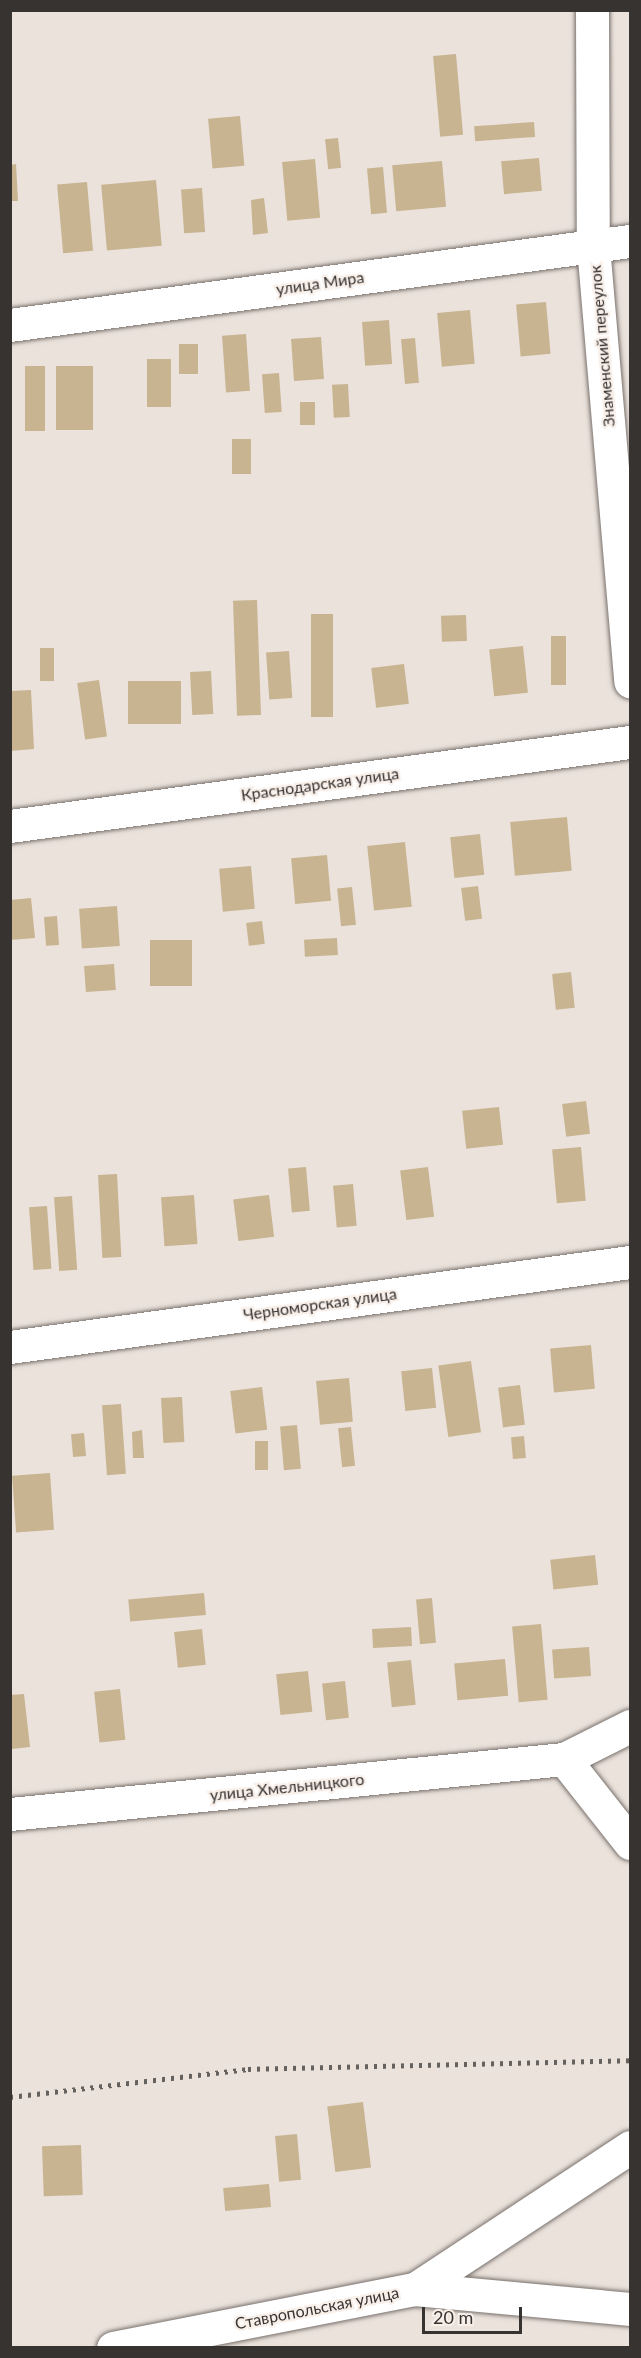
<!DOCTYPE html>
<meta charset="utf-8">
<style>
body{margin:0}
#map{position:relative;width:641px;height:2358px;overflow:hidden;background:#ebe2dc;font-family:Lato,sans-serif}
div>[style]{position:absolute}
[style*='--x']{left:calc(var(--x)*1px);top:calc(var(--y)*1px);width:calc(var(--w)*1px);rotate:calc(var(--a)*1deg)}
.building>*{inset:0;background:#c8b491;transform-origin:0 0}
.roads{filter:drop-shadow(0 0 2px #79716c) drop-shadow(0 0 2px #79716c)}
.minor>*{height:33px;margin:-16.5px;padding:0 16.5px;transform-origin:16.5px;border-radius:16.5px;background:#fff}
.rail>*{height:4.5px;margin-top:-2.25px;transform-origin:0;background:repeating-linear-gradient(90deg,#65615e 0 3px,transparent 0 9px)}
span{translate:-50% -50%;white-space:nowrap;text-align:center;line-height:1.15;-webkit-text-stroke:4.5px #f8efe9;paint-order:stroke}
.street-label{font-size:16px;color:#363331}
.frame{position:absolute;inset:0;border:12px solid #363331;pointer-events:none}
.scale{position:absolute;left:422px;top:2307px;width:100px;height:27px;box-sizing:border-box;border:3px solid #363331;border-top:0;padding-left:8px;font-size:18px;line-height:21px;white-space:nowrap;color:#363331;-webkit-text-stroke:4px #f8efe9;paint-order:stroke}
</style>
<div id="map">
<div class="building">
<i style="left:456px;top:54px;width:81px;height:23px;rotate:85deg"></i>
<i style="left:240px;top:116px;width:50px;height:32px;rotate:85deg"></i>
<i style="left:534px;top:122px;width:15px;height:60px;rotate:86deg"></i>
<i style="left:338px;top:138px;width:30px;height:13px;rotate:84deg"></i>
<i style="left:539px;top:158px;width:33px;height:38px;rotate:85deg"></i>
<i style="left:315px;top:159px;width:59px;height:33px;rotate:85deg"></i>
<i style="left:442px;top:161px;width:46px;height:50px;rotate:85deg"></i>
<i style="clip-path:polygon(16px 164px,18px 201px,10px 201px,10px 165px)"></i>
<i style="left:383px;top:167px;width:46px;height:16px;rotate:85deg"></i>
<i style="left:156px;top:180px;width:66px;height:55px;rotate:85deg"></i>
<i style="left:87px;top:182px;width:69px;height:30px;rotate:85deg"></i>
<i style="left:202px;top:188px;width:44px;height:21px;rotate:86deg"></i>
<i style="clip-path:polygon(264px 198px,268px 233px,253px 235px,251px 200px)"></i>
<i style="left:546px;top:302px;width:52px;height:30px;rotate:85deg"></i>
<i style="left:470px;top:310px;width:54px;height:33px;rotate:85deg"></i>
<i style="left:389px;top:320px;width:44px;height:27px;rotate:86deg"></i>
<i style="left:246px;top:334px;width:57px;height:24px;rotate:86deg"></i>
<i style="left:321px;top:337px;width:42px;height:30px;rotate:86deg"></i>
<i style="left:415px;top:338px;width:45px;height:14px;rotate:85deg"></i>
<i style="left:179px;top:344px;width:19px;height:30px"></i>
<i style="left:147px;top:359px;width:24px;height:48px"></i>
<i style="left:25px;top:366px;width:20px;height:65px"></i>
<i style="left:56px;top:366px;width:37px;height:64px"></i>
<i style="left:279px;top:373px;width:39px;height:17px;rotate:86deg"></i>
<i style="left:348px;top:384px;width:33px;height:16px;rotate:87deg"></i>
<i style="left:300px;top:402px;width:15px;height:23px"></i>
<i style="left:232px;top:439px;width:19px;height:35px"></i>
<i style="left:257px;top:600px;width:115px;height:24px;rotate:88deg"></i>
<i style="left:311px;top:614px;width:22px;height:103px"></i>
<i style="left:466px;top:615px;width:26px;height:25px;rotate:88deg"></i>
<i style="left:551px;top:636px;width:15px;height:49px"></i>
<i style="left:523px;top:646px;width:47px;height:34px;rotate:84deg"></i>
<i style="left:40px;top:648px;width:14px;height:33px"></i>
<i style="left:289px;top:651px;width:47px;height:23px;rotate:86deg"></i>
<i style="left:404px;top:664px;width:40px;height:33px;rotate:83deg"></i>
<i style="left:211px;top:671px;width:43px;height:21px;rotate:87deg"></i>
<i style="left:99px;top:680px;width:57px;height:22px;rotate:82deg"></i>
<i style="left:181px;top:681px;width:43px;height:53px;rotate:90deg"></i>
<i style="clip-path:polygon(31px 690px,34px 749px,10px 751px,10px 691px)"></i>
<i style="left:567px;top:817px;width:54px;height:57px;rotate:85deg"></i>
<i style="left:480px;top:834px;width:41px;height:30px;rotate:84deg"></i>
<i style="left:405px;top:842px;width:65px;height:38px;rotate:84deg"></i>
<i style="left:327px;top:855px;width:46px;height:36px;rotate:85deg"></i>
<i style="left:251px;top:866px;width:43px;height:32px;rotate:85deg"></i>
<i style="left:478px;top:886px;width:33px;height:17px;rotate:83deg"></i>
<i style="left:352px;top:887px;width:38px;height:15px;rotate:84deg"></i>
<i style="clip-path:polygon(31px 898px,35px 938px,10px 940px,10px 900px)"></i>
<i style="left:117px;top:906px;width:40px;height:38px;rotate:86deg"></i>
<i style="left:57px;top:916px;width:29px;height:13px;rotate:86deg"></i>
<i style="left:262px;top:921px;width:23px;height:16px;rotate:83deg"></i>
<i style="left:337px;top:938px;width:17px;height:33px;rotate:87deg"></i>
<i style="left:150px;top:940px;width:42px;height:46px"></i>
<i style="left:114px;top:964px;width:26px;height:30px;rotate:86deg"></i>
<i style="left:571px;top:972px;width:36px;height:19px;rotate:84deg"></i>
<i style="left:586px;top:1101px;width:33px;height:24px;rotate:83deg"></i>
<i style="left:499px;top:1107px;width:38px;height:37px;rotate:84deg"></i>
<i style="left:581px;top:1147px;width:54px;height:29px;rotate:85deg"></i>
<i style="left:306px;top:1167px;width:44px;height:18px;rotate:85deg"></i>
<i style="left:428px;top:1167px;width:50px;height:28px;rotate:83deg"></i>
<i style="left:117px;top:1174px;width:83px;height:19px;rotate:87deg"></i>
<i style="left:353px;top:1184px;width:42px;height:20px;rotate:85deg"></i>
<i style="left:194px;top:1195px;width:49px;height:33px;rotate:86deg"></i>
<i style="left:269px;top:1195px;width:42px;height:36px;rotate:83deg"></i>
<i style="left:72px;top:1196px;width:74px;height:18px;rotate:86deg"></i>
<i style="left:47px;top:1206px;width:63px;height:18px;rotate:86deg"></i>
<i style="left:591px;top:1345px;width:44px;height:41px;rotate:85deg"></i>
<i style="left:471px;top:1361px;width:72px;height:33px;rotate:82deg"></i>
<i style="left:432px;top:1368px;width:40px;height:31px;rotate:84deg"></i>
<i style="left:349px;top:1378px;width:44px;height:33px;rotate:85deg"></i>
<i style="left:520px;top:1385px;width:40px;height:22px;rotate:83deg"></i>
<i style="left:262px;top:1387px;width:43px;height:32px;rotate:83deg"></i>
<i style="left:182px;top:1397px;width:45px;height:21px;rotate:87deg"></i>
<i style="left:121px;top:1404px;width:70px;height:19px;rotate:86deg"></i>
<i style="left:297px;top:1425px;width:44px;height:17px;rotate:85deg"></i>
<i style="left:351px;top:1427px;width:39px;height:13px;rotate:84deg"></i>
<i style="clip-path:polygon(142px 1430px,144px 1458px,133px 1458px,132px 1432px)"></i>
<i style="left:84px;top:1433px;width:23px;height:13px;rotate:85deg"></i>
<i style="left:524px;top:1436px;width:22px;height:13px;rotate:85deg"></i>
<i style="left:255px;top:1441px;width:13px;height:29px"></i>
<i style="left:50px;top:1473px;width:57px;height:38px;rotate:86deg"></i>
<i style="left:595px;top:1555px;width:30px;height:45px;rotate:84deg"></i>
<i style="left:204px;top:1593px;width:22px;height:76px;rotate:85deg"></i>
<i style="left:432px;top:1598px;width:45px;height:16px;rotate:85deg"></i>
<i style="left:541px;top:1624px;width:76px;height:29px;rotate:85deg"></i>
<i style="left:411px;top:1627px;width:19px;height:39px;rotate:87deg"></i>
<i style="left:202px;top:1629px;width:36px;height:28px;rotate:84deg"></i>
<i style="left:589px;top:1647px;width:29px;height:37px;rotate:86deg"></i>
<i style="left:505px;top:1659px;width:37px;height:51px;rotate:85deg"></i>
<i style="left:411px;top:1660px;width:45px;height:24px;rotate:84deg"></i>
<i style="left:308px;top:1671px;width:41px;height:32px;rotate:84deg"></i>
<i style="left:345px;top:1681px;width:37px;height:23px;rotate:84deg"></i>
<i style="left:120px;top:1689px;width:51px;height:26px;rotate:84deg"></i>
<i style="clip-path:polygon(24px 1694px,30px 1747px,12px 1749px,10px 1695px)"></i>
<i style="left:363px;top:2102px;width:66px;height:36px;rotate:83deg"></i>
<i style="left:297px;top:2134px;width:46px;height:22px;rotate:85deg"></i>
<i style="left:81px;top:2145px;width:50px;height:39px;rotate:88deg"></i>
<i style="left:269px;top:2184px;width:23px;height:46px;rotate:85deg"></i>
</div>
<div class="roads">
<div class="minor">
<i style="--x:592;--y:10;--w:236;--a:89.8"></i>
<i style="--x:593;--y:246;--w:437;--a:85.1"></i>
<i style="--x:10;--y:325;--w:626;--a:-7.72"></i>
<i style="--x:10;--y:826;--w:626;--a:-7.72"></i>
<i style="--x:10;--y:1347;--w:626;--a:-7.81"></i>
<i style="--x:564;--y:1759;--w:107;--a:51.8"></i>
<i style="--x:10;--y:1814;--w:557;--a:-5.67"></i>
<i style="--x:564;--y:1759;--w:74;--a:-26.6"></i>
<i style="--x:415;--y:2289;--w:258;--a:-33.4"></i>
<i style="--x:113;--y:2348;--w:308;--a:-11.1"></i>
<i style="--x:415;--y:2289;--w:216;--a:5.3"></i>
</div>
</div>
<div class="rail">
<i style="--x:10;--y:2097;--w:240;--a:-6.7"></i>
<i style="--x:248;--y:2069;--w:382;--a:-1.3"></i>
</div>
<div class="street-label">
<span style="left:320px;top:283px;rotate:-8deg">улица Мира</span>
<span style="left:602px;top:346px;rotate:-95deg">Знаменский переулок</span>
<span style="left:320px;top:784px;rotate:-8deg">Краснодарская улица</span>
<span style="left:320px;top:1304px;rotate:-8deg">Черноморская улица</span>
<span style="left:287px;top:1787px;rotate:-6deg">улица Хмельницкого</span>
<span style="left:317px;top:2308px;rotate:-11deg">Ставропольская улица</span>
</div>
<div class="frame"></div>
<div class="scale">20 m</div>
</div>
